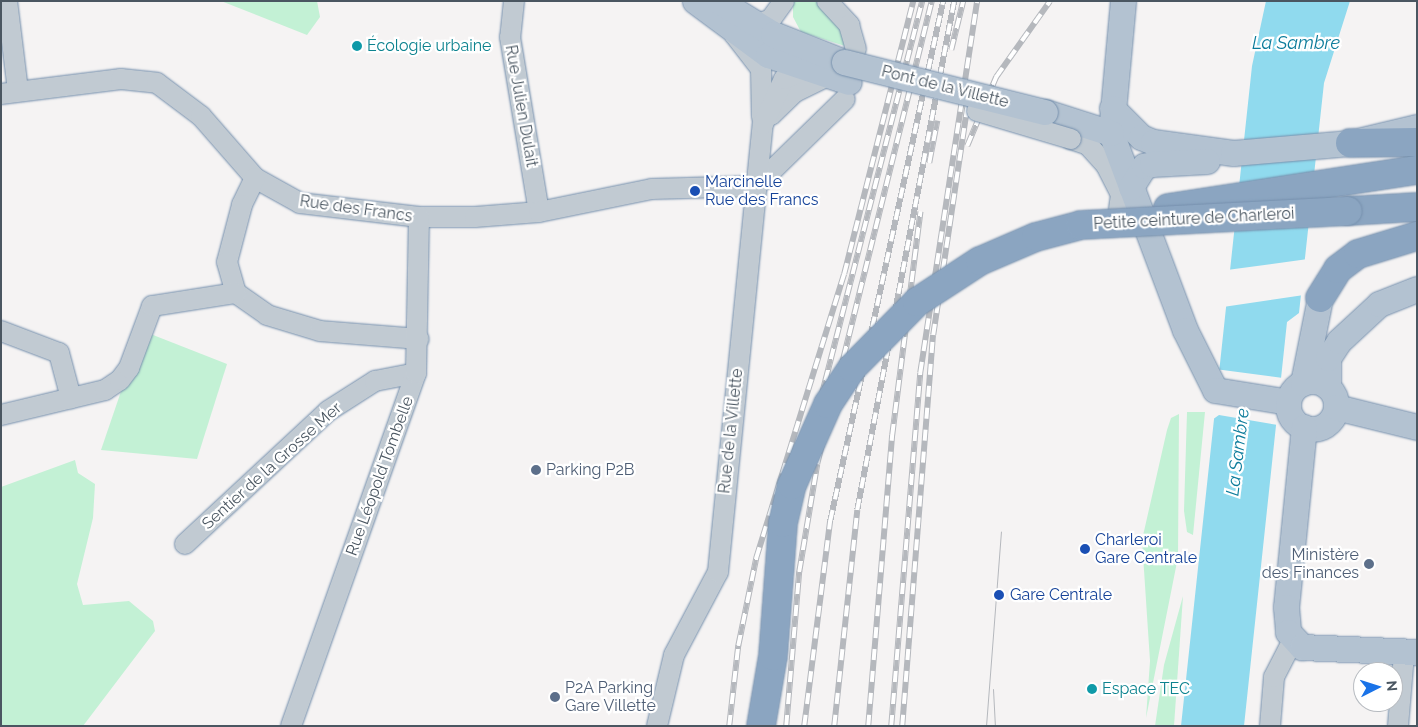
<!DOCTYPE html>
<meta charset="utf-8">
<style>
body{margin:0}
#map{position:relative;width:1418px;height:727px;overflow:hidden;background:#f5f3f3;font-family:Raleway,sans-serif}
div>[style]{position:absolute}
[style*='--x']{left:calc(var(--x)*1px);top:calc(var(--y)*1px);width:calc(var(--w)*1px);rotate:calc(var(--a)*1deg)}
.green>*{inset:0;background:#c3f1d5}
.water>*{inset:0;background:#90daee}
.pier>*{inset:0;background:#f5f3f3}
.roads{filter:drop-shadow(0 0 1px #7690ad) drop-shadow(0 0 1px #7690ad)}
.minor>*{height:20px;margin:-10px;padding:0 10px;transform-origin:10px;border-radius:10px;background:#c1cad2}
.major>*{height:25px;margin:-12.5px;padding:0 12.5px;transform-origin:12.5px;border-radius:12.5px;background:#b3c2d1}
.major>.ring{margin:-12.5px;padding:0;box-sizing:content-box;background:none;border:25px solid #b3c2d1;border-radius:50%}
.highway>*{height:28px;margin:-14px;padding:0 14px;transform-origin:14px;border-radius:14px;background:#8ba5c1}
.tram>*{height:1px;margin:-0.5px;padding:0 0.5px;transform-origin:0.5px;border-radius:0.5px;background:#b5b8bd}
.rail>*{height:5.5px;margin-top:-2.75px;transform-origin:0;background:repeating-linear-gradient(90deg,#fff 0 11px,#b5b8bd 0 22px);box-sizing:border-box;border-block:1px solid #b5b8bd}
.bridges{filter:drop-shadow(0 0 1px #7690ad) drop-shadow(0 0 1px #7690ad)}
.minor-bridge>*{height:20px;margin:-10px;padding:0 10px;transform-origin:10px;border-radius:10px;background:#c1cad2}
.major-bridge>*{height:25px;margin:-12.5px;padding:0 12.5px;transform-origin:12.5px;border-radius:12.5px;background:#b3c2d1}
.highway-bridge>*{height:28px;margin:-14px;padding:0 14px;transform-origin:14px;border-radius:14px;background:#8ba5c1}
.dots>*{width:14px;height:14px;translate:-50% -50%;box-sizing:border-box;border:2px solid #fff;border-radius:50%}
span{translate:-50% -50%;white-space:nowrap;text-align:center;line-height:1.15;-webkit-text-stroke:4.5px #fff;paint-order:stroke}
.culture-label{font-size:16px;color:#0d838f}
.left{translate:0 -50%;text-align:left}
.street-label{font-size:16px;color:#4a5661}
.transit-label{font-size:16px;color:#164399}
.service-label{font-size:16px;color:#4e5e75}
.right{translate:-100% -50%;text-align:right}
.water-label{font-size:18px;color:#0c7c9b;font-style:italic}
.frame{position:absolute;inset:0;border:2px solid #4a5661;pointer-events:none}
.north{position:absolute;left:1353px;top:662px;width:50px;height:50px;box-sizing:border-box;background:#fff;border:1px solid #b7bbc0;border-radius:50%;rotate:85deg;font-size:14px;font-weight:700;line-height:20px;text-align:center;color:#4a5661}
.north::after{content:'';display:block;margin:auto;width:18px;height:22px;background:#1a73e8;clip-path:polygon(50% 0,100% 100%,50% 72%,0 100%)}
</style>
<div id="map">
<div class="green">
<i style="clip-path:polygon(221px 1px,317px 1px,320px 17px,307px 35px)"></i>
<i style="clip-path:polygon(793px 1px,819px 1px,834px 15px,848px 47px,801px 32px,793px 17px)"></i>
<i style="clip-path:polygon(148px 333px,227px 364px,197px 459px,101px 450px,129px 368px)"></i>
<i style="clip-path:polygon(1187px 412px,1205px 412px,1193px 535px,1187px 532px,1184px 511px)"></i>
<i style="clip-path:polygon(1179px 414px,1178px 557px,1146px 718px,1150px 661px,1142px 540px,1167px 430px,1171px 418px)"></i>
<i style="clip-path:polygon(75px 460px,78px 473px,95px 484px,93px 518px,77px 584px,83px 605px,129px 601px,153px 621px,155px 631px,83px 726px,1px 726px,1px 487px)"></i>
<i style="clip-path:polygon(1183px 596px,1174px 726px,1155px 726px,1164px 665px)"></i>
</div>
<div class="water">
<i style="clip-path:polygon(1266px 1px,1350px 1px,1324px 83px,1299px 313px,1287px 322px,1244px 726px,1181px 726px,1252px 66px)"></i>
</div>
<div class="pier">
<i style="clip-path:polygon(1308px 259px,1304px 295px,1223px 307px,1227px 270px)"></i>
<i style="clip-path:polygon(1215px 369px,1283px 378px,1278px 425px,1219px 415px,1209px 422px)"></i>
</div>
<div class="roads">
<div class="minor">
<i style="--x:7;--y:1;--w:91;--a:83"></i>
<i style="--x:514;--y:1;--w:36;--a:96"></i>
<i style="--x:510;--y:37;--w:177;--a:80.6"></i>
<i style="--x:827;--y:1;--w:33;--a:47"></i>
<i style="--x:849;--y:25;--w:25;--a:74"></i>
<i style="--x:1;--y:94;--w:121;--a:-7.1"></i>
<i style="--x:121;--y:79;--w:36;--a:6"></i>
<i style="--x:157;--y:83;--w:55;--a:36.9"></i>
<i style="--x:201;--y:116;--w:82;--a:48.9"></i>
<i style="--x:255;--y:178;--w:51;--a:29.1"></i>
<i style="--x:300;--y:203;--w:120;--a:6.7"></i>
<i style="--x:419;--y:217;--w:56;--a:0"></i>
<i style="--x:475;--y:217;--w:64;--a:-4.5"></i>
<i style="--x:539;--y:212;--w:115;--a:-11.5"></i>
<i style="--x:652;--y:189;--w:104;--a:-1.7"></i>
<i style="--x:771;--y:115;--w:33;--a:-44"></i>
<i style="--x:795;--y:92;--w:34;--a:-26"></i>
<i style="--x:762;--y:117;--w:48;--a:-91.2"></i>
<i style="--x:761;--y:69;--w:44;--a:-127.6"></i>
<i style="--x:734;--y:34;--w:40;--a:-22"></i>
<i style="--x:771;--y:19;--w:22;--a:-54"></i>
<i style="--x:1071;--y:139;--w:18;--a:19"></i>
<i style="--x:1088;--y:145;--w:27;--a:48"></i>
<i style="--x:1106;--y:165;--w:34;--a:63"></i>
<i style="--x:1121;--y:195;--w:14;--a:98"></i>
<i style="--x:255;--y:178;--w:30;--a:116"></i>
<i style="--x:242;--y:205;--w:59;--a:104.7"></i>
<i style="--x:227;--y:262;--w:32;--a:74"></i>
<i style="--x:236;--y:293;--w:38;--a:35"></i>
<i style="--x:267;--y:315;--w:55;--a:16.8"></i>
<i style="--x:320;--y:331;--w:99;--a:4.6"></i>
<i style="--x:756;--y:186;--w:124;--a:-44.3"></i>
<i style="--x:1;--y:331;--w:62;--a:20.8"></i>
<i style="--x:59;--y:353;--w:47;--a:75.1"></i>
<i style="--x:1;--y:415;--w:107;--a:-13.5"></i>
<i style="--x:105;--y:390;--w:18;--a:-34"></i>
<i style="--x:120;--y:380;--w:15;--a:-53"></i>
<i style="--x:129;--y:368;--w:66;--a:-69.6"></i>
<i style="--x:152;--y:306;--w:85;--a:-8.8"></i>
<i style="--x:185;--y:544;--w:195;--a:-42.9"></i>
<i style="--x:328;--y:411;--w:56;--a:-32.6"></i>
<i style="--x:375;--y:381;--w:42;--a:-11"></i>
<i style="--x:291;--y:726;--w:374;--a:-70.5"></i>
<i style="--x:416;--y:373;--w:156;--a:-88.9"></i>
<i style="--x:657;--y:726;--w:73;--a:-76.5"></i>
<i style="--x:674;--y:655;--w:94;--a:-62.1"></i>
<i style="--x:718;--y:572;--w:450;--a:-84.3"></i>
<i style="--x:763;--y:124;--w:50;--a:-65"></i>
<i style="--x:784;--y:79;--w:33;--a:-23"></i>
<i style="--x:1270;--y:726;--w:49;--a:-85.3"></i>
<i style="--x:1274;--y:677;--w:42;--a:-62.8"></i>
<i style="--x:1398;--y:726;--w:71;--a:-85.2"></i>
</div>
<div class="major">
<i style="--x:695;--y:1;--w:91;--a:36.5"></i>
<i style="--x:768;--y:55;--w:85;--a:18.4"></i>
<i style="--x:719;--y:1;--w:63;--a:31.4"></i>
<i style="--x:773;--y:34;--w:76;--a:21.5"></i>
<i style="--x:1123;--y:1;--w:133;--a:95.2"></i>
<i style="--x:1111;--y:133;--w:210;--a:69.4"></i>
<i style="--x:1185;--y:330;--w:67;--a:63.4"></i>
<i style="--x:1215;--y:390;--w:74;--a:9.3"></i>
<i style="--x:1112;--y:108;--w:41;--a:45"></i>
<i style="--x:1141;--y:137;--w:13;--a:23"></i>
<i style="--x:1153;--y:142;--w:81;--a:7.8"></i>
<i style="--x:1233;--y:153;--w:117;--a:-4.9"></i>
<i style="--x:1350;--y:143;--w:69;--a:-13.4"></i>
<i style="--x:1045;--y:112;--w:69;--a:17.7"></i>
<i style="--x:1131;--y:187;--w:25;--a:-58"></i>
<i style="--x:1144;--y:166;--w:8;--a:-14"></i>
<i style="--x:1152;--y:164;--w:55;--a:-3.1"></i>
<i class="ring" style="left:1288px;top:381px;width:23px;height:23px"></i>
<i style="--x:1303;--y:383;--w:87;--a:-78.7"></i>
<i style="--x:1328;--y:387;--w:29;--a:-90"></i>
<i style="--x:1328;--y:358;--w:20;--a:-57"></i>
<i style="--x:1339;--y:341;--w:54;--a:-42.8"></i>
<i style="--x:1379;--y:304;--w:41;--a:-21.5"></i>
<i style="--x:1336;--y:407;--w:83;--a:13.9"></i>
<i style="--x:1304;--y:427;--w:181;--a:95.7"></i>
<i style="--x:1286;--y:607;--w:25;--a:85"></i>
<i style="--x:1288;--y:632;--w:21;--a:47"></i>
<i style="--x:1302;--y:647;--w:115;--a:2.5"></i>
</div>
<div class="highway">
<i style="--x:1350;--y:143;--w:67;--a:-0.9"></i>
<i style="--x:1168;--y:208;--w:252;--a:-8.7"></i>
<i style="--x:1348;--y:211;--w:69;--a:-3.3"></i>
<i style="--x:1320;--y:298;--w:34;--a:-58"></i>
<i style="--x:1338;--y:269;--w:25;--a:-37"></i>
<i style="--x:1358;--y:254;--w:62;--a:-17"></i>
</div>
</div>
<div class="tram">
<i style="--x:993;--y:689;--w:37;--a:87"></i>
<i style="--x:986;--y:726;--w:195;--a:-85.6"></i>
</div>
<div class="rail">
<i style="--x:951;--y:50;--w:50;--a:-76.2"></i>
<i style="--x:967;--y:146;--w:75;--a:-67.2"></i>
<i style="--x:996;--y:77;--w:93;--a:-54.6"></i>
<i style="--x:929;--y:163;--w:43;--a:-79.2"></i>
<i style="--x:729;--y:726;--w:81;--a:-83.6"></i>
<i style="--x:738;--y:646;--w:90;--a:-78.4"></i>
<i style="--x:756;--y:558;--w:297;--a:-72.8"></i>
<i style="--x:844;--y:274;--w:282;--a:-75.8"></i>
<i style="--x:766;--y:726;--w:197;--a:-83.9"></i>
<i style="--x:787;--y:530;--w:546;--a:-75.68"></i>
<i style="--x:786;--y:726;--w:155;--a:-85.2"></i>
<i style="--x:799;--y:572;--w:109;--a:-80.5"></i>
<i style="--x:817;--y:464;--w:477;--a:-76.1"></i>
<i style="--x:804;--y:726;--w:207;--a:-82.8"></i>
<i style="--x:830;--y:521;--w:532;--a:-77.74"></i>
<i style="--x:834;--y:726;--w:217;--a:-83.9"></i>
<i style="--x:857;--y:510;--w:518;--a:-79.21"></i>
<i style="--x:868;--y:726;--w:292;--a:-85.3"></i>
<i style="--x:892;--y:435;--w:225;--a:-82.8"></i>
<i style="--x:891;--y:726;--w:354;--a:-85.3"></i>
<i style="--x:920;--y:373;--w:376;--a:-81.3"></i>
<i style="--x:902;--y:726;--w:392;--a:-85.5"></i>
<i style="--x:933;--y:335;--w:252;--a:-81.5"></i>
</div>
<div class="bridges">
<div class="minor-bridge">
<i style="--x:977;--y:111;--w:98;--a:16.6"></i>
</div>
<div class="major-bridge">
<i style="--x:844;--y:62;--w:207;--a:14"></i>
</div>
<div class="highway-bridge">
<i style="--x:761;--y:726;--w:71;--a:-80.3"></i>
<i style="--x:773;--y:656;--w:133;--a:-85.7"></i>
<i style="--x:783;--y:523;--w:39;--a:-77"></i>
<i style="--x:792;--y:485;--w:89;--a:-66"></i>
<i style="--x:828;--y:404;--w:43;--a:-56.3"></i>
<i style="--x:852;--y:368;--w:93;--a:-45.4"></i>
<i style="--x:917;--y:302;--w:75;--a:-33.1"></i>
<i style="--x:980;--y:261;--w:61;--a:-23.2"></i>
<i style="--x:1036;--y:237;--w:47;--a:-14.9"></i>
<i style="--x:1081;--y:225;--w:267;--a:-3"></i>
</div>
</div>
<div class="dots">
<i style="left:357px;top:46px;background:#0f9aa8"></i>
<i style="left:695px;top:191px;background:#1a4fb4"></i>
<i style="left:536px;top:470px;background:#5c6f8a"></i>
<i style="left:1085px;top:549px;background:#1a4fb4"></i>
<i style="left:1369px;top:564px;background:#5c6f8a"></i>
<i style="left:999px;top:595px;background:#1a4fb4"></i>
<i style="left:1092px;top:689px;background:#0f9aa8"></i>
<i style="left:555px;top:697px;background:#5c6f8a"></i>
</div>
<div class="culture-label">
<span class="left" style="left:367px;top:46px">Écologie urbaine</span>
<span class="left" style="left:1102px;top:689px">Espace TEC</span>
</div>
<div class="street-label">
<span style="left:945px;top:87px;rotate:14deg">Pont de la Villette</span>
<span style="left:521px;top:106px;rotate:80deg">Rue Julien Dulait</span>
<span style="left:356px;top:209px;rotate:8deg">Rue des Francs</span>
<span style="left:1194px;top:219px;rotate:-3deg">Petite ceinture de Charleroi</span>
<span style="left:731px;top:431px;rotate:-84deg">Rue de la Villette</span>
<span style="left:272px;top:466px;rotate:-42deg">Sentier de la Grosse Mer</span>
<span style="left:380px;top:476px;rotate:-70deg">Rue Léopold Tombelle</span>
</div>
<div class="transit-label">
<span class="left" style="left:705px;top:191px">Marcinelle<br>Rue des Francs</span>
<span class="left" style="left:1095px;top:549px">Charleroi<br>Gare Centrale</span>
<span class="left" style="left:1010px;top:595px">Gare Centrale</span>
</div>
<div class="service-label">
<span class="left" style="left:546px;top:470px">Parking P2B</span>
<span class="right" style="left:1359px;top:564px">Ministère<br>des Finances</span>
<span class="left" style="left:565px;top:697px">P2A Parking<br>Gare Villette</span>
</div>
<div class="water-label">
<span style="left:1296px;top:43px">La Sambre</span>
<span style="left:1238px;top:452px;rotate:-83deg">La Sambre</span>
</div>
<div class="frame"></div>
<div class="north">N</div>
</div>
